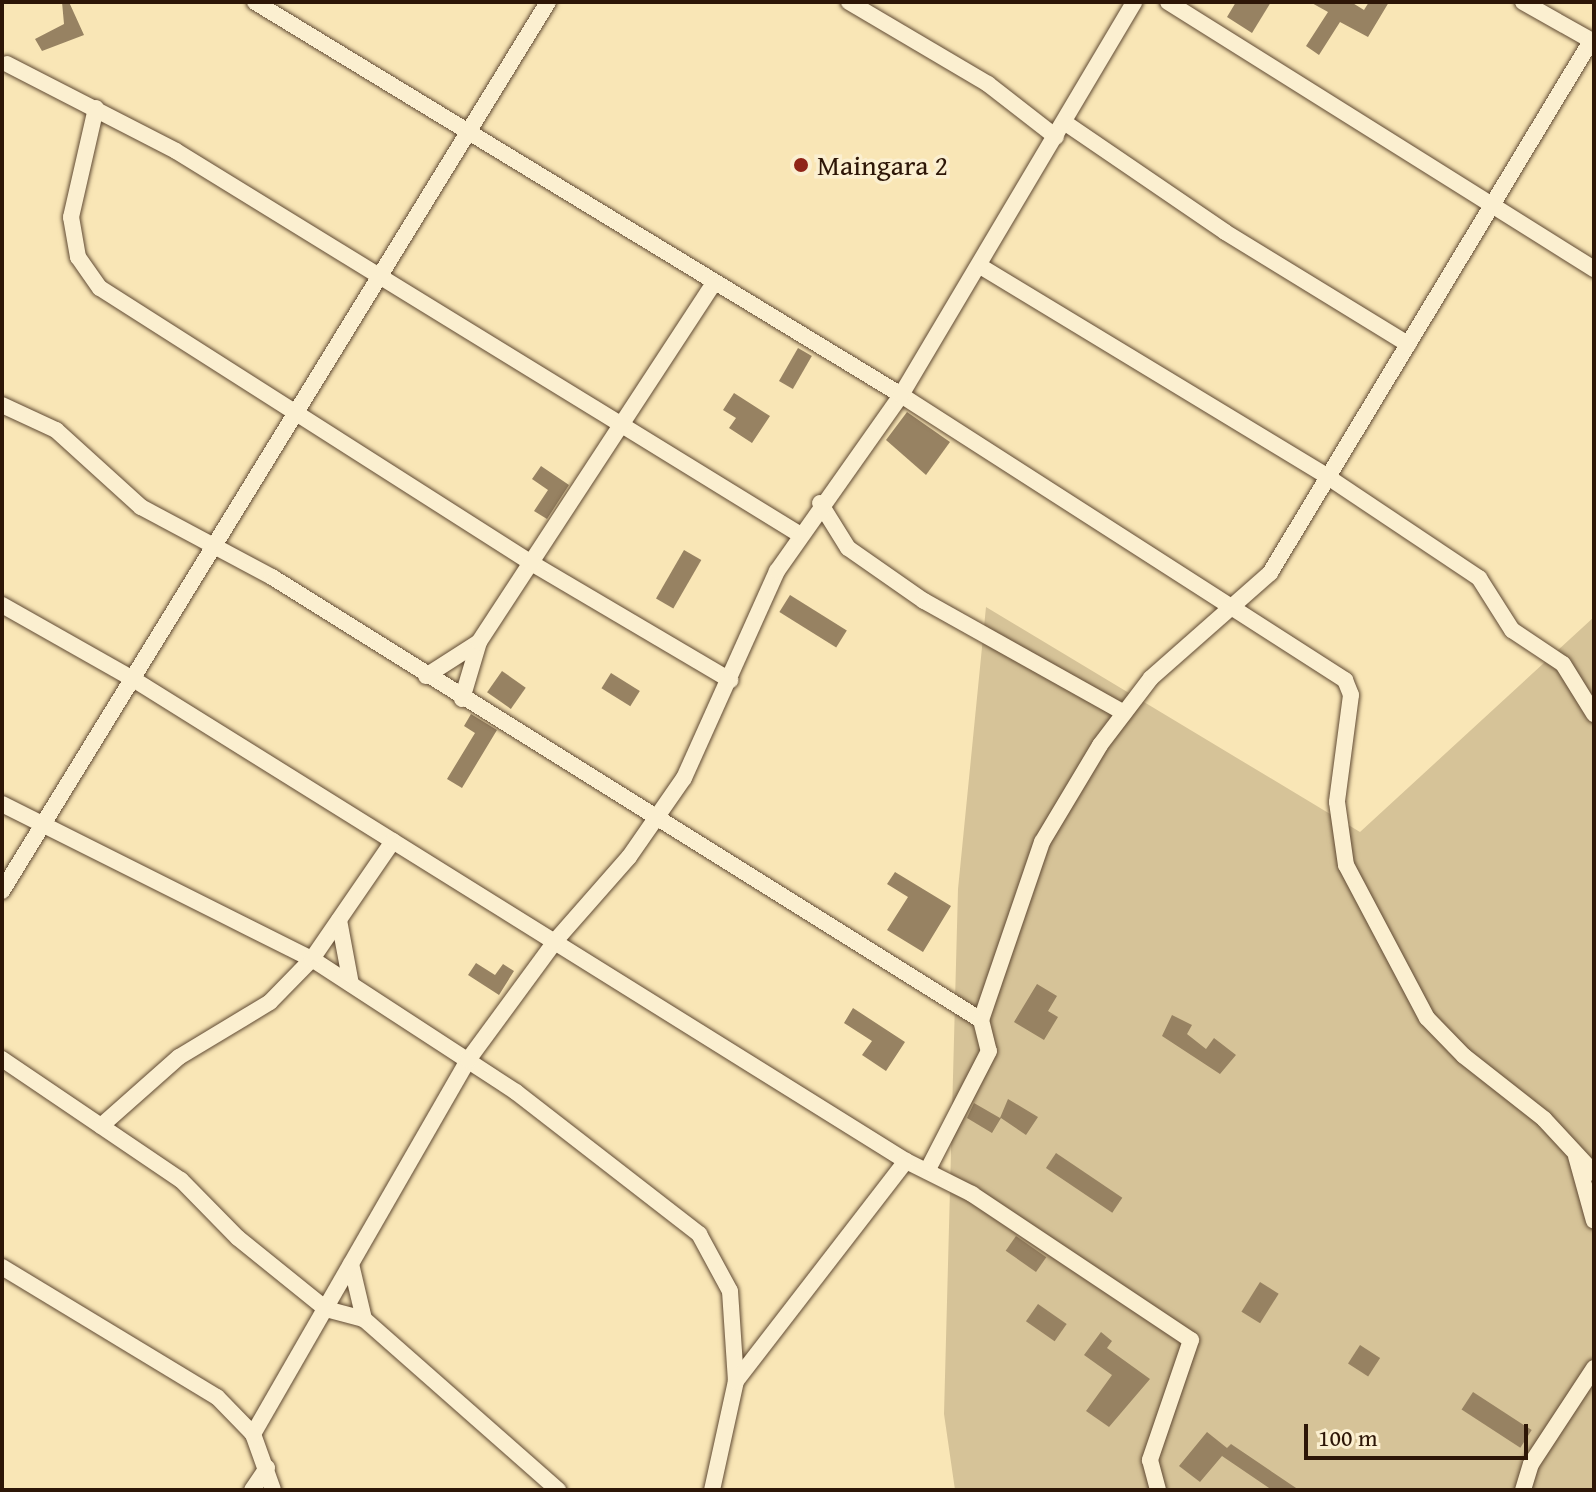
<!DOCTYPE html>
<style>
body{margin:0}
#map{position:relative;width:1596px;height:1492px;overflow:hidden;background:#f9e6b6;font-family:"Gentium Book Plus",serif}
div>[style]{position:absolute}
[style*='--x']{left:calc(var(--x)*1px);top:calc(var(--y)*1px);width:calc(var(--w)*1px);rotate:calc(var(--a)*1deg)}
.green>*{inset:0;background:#d6c398}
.building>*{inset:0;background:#978262;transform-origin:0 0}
.roads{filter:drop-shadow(0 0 2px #604a33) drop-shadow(0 0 2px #604a33)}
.minor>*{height:16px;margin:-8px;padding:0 8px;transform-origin:8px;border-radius:8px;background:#fbefd0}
.dots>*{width:22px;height:22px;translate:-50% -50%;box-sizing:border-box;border:4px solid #fbefd0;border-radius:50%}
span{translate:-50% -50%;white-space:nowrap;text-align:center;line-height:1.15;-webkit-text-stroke:7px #fbefd0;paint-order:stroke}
.poi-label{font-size:28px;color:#2d1607}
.left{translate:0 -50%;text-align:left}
.frame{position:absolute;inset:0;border:4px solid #2d1607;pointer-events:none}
.scale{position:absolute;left:1304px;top:1424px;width:224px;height:36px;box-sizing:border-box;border:4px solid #2d1607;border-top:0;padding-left:10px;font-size:24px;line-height:28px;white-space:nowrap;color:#2d1607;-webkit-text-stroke:6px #fbefd0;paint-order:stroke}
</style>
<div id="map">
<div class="green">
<i style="clip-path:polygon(986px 607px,1360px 832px,1594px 617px,1594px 1490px,955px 1490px,944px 1414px,958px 889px)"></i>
</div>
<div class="building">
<i style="clip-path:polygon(62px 2px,69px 2px,84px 35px,42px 51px,35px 39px,64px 24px)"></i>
<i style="clip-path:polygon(1236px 2px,1271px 2px,1252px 33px,1227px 17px)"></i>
<i style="clip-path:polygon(1310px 2px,1351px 2px,1364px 10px,1369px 2px,1389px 2px,1368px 37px,1340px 22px,1319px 55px,1306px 46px,1328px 12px)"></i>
<i style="left:798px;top:348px;width:16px;height:38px;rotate:30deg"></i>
<i style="clip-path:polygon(734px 393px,770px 416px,752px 443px,729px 428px,736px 418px,723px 410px)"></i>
<i style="clip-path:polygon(907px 412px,950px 442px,926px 475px,886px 440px)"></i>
<i style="clip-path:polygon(541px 466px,569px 485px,547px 519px,534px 511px,548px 490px,532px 479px)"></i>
<i style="left:684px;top:550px;width:20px;height:56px;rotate:30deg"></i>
<i style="left:790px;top:595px;width:67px;height:20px;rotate:32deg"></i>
<i style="left:502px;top:671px;width:29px;height:26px;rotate:35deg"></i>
<i style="left:611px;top:673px;width:34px;height:18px;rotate:32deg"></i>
<i style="clip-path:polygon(471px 714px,497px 730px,462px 788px,447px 779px,475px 733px,464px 726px)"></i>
<i style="clip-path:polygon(895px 872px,951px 906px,923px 952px,887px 930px,908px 897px,887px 884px)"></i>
<i style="clip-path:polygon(476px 963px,495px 975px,503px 964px,514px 971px,499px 995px,468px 975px)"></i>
<i style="clip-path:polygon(1037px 984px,1057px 996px,1048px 1011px,1058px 1017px,1044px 1040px,1014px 1022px)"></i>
<i style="clip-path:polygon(853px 1008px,905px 1042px,886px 1071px,862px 1055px,872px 1041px,844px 1023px)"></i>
<i style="clip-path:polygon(1172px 1015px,1192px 1025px,1187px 1034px,1206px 1049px,1214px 1038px,1236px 1055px,1220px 1074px,1162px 1036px)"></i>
<i style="clip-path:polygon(1008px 1099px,1038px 1117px,1026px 1135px,1001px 1118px,992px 1133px,967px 1118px,974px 1103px,1000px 1118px)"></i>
<i style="left:1056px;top:1153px;width:80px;height:18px;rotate:34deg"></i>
<i style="left:1016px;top:1236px;width:37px;height:18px;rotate:35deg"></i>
<i style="left:1260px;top:1282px;width:22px;height:35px;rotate:32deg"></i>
<i style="left:1038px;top:1304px;width:35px;height:21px;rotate:35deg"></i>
<i style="clip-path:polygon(1101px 1332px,1112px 1341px,1107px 1348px,1150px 1379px,1109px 1427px,1086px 1411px,1112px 1375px,1084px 1355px)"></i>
<i style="left:1360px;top:1345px;width:24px;height:22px;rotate:33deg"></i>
<i style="left:1473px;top:1392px;width:70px;height:21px;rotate:33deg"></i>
<i style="clip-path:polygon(1207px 1432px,1227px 1448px,1231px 1444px,1299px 1490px,1272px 1490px,1222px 1456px,1200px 1482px,1179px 1466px)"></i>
</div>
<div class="roads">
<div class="minor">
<i style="--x:255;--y:2;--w:756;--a:31.31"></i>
<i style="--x:901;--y:395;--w:528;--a:32.7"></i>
<i style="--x:1345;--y:680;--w:16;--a:68"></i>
<i style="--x:1351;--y:695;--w:108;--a:97.5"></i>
<i style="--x:1337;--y:802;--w:64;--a:81.9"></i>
<i style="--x:1346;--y:865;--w:173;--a:62.1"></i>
<i style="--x:1427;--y:1018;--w:53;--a:45.8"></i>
<i style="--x:1464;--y:1056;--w:102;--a:38.2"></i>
<i style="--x:1544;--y:1119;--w:74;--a:47.2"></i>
<i style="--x:849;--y:2;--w:161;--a:30.5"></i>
<i style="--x:988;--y:84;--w:86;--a:37.9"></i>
<i style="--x:1168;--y:2;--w:503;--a:32.08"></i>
<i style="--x:1523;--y:2;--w:81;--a:29.4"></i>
<i style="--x:7;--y:64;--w:190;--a:27.2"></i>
<i style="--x:176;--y:151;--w:731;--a:31.58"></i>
<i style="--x:96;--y:108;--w:112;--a:102.9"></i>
<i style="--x:71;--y:217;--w:41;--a:80.1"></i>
<i style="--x:78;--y:257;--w:38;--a:55"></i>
<i style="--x:100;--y:288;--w:513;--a:32.51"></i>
<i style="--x:533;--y:564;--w:229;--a:30.5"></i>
<i style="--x:1064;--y:122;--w:195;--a:34.3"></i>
<i style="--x:1225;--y:232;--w:215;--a:31.5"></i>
<i style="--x:980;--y:266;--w:407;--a:31.2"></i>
<i style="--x:1328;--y:477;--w:182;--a:33.8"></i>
<i style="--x:1479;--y:578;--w:62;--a:57.6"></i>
<i style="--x:1512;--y:630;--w:61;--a:33.7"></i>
<i style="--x:1563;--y:664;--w:59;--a:58.2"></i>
<i style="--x:2;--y:405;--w:60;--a:24.8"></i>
<i style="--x:56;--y:430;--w:115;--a:42.2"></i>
<i style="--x:141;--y:507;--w:149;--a:28.1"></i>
<i style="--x:272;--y:577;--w:836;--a:32"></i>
<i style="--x:981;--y:1020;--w:32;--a:76"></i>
<i style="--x:989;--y:1051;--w:135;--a:117.3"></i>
<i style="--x:820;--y:503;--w:53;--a:58.1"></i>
<i style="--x:848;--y:548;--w:93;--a:34.9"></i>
<i style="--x:924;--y:601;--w:229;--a:29.2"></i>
<i style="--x:2;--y:605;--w:150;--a:29.5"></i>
<i style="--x:133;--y:679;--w:911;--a:31.95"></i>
<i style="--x:906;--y:1161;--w:74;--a:26.6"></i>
<i style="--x:972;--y:1194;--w:263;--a:33.7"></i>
<i style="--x:1191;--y:1340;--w:127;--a:108.9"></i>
<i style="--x:1150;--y:1460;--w:31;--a:75"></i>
<i style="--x:426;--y:676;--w:63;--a:-32.7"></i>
<i style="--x:462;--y:699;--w:59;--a:-73.4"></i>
<i style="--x:479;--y:642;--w:429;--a:-56.8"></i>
<i style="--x:2;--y:804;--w:347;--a:26.6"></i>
<i style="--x:312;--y:959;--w:244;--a:33.1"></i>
<i style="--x:516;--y:1092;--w:232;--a:37.8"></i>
<i style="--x:699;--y:1234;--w:65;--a:61.5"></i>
<i style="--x:730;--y:1291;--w:90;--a:86.2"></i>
<i style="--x:736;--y:1381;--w:112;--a:102.4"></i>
<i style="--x:2;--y:891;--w:1043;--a:-58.44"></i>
<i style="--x:339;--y:920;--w:65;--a:79.4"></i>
<i style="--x:981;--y:1020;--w:188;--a:-71.1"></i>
<i style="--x:1042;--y:842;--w:113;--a:-59.1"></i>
<i style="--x:1100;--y:745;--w:84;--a:-52.7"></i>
<i style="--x:1151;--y:678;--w:159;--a:-41.4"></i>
<i style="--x:1270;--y:573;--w:621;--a:-58.89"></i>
<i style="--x:2;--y:1059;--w:216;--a:34.1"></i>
<i style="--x:181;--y:1180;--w:81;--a:45.5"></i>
<i style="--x:238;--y:1238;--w:113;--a:38.9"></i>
<i style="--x:326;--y:1309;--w:39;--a:15"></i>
<i style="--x:364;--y:1319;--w:259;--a:41.4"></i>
<i style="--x:101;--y:1126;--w:104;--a:-41.5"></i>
<i style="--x:179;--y:1057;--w:106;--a:-31.1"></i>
<i style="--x:270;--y:1002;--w:60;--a:-45.7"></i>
<i style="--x:312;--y:959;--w:143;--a:-55.5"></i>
<i style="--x:1576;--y:1156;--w:67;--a:74.5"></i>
<i style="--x:351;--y:1264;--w:57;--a:76.7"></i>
<i style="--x:2;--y:1267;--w:251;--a:31.2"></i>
<i style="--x:217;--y:1397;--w:52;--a:45.8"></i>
<i style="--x:253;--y:1434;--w:59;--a:70.3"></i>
<i style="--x:736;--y:1381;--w:278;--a:-52.3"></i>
<i style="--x:253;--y:1434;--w:431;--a:-60.1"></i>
<i style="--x:468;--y:1060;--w:149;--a:-53.7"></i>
<i style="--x:556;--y:940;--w:111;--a:-48.7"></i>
<i style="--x:629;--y:857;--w:96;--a:-55.2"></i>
<i style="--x:684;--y:778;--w:227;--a:-65.8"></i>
<i style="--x:777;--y:571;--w:215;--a:-54.8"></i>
<i style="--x:901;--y:395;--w:457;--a:-59.3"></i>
<i style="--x:252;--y:1490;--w:27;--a:-56"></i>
<i style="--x:1523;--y:1490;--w:27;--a:-73"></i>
<i style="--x:1531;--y:1464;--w:115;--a:-56.7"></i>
</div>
</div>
<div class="dots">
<i style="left:801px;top:165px;background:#8f2418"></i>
</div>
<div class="poi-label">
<span class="left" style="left:817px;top:165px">Maingara 2</span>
</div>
<div class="frame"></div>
<div class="scale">100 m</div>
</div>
